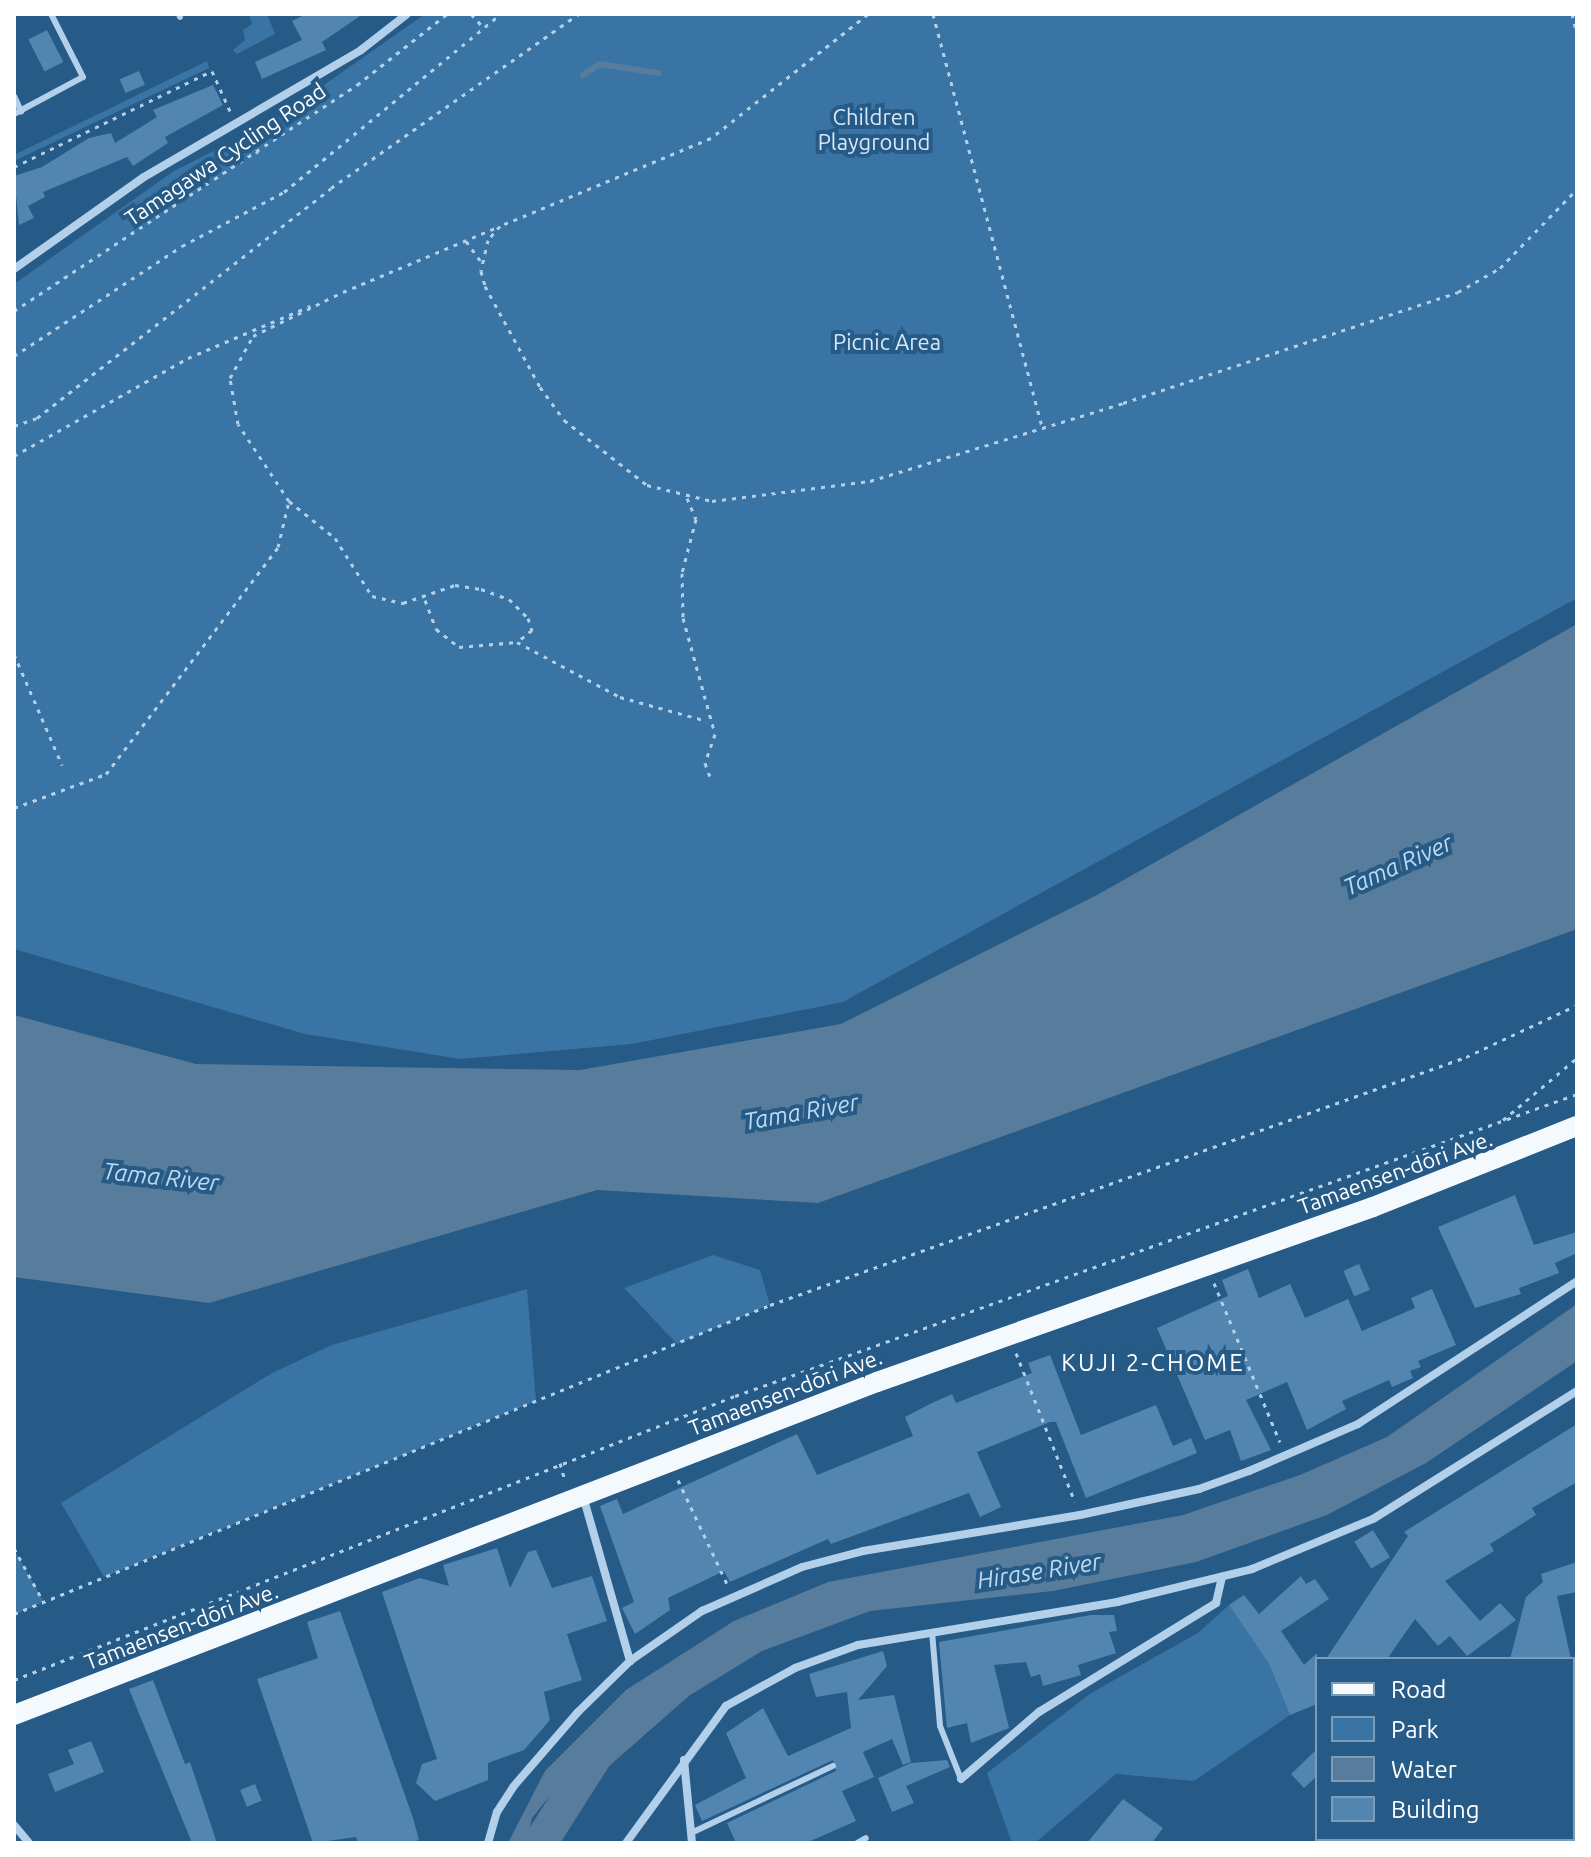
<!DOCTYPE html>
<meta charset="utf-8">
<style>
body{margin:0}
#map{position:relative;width:1591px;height:1857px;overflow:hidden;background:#265a87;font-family:Ubuntu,sans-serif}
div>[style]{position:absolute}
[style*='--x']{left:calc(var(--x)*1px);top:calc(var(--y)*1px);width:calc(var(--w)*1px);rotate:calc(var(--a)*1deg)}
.green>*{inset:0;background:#3a74a4}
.water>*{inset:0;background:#587c9b}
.stream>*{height:6px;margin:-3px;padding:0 3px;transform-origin:3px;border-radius:3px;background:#587c9b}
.river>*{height:34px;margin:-17px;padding:0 17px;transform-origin:17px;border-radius:17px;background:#587c9b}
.building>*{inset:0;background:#5286b1;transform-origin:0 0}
.path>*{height:3px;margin-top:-1.5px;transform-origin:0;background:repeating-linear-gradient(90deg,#b2d0e9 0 4px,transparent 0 10px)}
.lane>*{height:6px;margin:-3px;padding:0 3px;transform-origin:3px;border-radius:3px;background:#b2d0e9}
.street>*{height:8px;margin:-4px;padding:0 4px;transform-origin:4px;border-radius:4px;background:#b2d0e9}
.primary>*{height:20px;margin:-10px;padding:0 10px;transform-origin:10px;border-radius:10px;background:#f4f9fe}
span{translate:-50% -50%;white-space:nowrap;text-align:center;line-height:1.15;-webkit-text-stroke:8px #265a87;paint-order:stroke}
.park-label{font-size:22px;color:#d6e8f7}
.street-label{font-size:22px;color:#fff}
.water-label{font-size:24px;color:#bdd9f0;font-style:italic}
.neighbourhood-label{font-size:24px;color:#fff;letter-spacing:2px}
.frame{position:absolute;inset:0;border:16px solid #fff;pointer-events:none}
.legend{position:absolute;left:1315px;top:1657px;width:260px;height:184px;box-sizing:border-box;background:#265a87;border:2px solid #7d9cb7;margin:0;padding:10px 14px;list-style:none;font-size:24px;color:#fff}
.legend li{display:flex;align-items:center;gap:16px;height:40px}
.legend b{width:40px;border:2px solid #7d9cb7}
</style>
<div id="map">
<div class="green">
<i style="clip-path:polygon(249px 14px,267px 14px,275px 34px,237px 54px,233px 50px,245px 40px,243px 30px,252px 24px)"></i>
<i style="clip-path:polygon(425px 14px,1577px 14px,1577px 598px,843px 1002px,632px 1044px,460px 1059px,305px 1034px,14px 949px,14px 284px,174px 171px,274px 120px)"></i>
<i style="clip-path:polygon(207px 61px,209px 68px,14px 161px,14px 155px)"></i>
<i style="clip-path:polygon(713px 1255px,760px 1270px,770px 1305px,677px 1344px,624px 1288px)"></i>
<i style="clip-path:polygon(527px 1289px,536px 1401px,104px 1577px,61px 1503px,272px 1373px,332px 1345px)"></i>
<i style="clip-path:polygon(14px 1549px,44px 1602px,14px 1615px)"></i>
<i style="clip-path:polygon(1229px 1605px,1269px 1664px,1290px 1715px,1194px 1781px,1116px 1774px,1035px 1843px,1012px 1843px,987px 1773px,1091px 1693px,1198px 1633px)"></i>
</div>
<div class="water">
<i style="clip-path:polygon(1577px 624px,1577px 929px,818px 1203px,597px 1190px,209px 1303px,14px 1277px,14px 1015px,196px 1064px,580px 1070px,841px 1024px,1097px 895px)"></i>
<i style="clip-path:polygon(1577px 1304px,1577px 1361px,1426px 1463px,1327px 1515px,1196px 1562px,1053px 1591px,870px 1611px,762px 1651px,692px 1694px,635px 1710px,569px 1772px,532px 1818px,526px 1843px,508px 1843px,545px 1771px,626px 1690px,734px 1621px,828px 1582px,1183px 1515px,1300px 1475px,1387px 1437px)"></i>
</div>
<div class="stream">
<i style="--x:583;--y:75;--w:20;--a:-33"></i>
<i style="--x:600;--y:64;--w:59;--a:8.8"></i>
</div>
<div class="river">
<i style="--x:540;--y:1843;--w:104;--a:-57.5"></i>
<i style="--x:596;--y:1755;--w:120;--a:-41.3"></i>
</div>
<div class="building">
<i style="clip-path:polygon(306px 14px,363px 14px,322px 42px,326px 50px,262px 79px,255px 62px,302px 40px,292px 21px)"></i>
<i style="left:47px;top:30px;width:36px;height:21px;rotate:63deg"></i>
<i style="left:139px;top:71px;width:15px;height:21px;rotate:67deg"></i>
<i style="clip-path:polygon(213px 85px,223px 105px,165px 137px,168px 143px,133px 166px,127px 157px,43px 192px,45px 197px,28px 206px,34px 218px,19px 225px,14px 176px,42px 167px,89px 138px,111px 133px,115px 143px,157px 117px,153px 110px)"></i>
<i style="clip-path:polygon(1515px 1195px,1534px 1245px,1577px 1232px,1577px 1253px,1555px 1263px,1559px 1273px,1519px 1288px,1521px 1294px,1475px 1308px,1438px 1227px)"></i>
<i style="left:1359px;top:1264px;width:28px;height:17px;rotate:67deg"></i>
<i style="clip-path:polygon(1248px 1269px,1259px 1298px,1290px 1284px,1305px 1318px,1348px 1299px,1362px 1331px,1415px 1308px,1411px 1298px,1432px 1289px,1456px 1345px,1418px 1361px,1421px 1367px,1410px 1371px,1413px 1378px,1392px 1387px,1389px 1380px,1342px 1401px,1346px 1409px,1307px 1430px,1287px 1382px,1246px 1400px,1271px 1450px,1241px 1461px,1230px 1430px,1205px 1440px,1157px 1328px,1228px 1296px,1222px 1280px)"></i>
<i style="clip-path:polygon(1050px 1355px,1081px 1435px,1156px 1405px,1173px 1446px,1191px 1438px,1197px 1453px,1086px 1498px,1056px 1422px,1050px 1422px,977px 1452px,1001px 1507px,980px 1517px,969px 1493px,831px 1544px,828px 1539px,730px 1582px,724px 1571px,668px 1598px,670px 1610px,635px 1634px,622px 1608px,634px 1602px,600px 1506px,617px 1499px,623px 1514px,797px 1434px,817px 1475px,913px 1436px,905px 1417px,930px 1404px,952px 1394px,956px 1403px,1032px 1373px,1028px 1363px)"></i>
<i style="clip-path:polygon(1577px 1424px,1577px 1482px,1532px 1508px,1536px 1515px,1490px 1544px,1494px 1551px,1445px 1581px,1480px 1621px,1500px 1603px,1516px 1620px,1467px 1656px,1450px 1636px,1438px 1646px,1415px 1619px,1387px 1659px,1326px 1659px,1408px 1536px,1404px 1532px)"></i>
<i style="left:1373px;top:1530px;width:32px;height:22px;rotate:58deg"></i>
<i style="clip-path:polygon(497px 1548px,510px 1588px,528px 1552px,536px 1550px,552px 1588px,592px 1576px,607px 1621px,567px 1634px,582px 1680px,544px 1692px,550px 1720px,524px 1750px,488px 1763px,488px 1780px,435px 1801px,416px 1783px,422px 1764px,437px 1759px,382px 1592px,420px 1578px,449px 1586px,443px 1565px)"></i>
<i style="clip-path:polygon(1577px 1562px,1577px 1592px,1557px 1596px,1571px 1659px,1510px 1659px,1526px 1597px,1543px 1582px,1541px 1574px)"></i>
<i style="clip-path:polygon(1301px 1576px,1306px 1584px,1315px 1579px,1329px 1599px,1281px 1631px,1304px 1665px,1317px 1653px,1317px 1704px,1290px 1715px,1269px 1664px,1229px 1605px,1244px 1595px,1259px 1614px)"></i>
<i style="clip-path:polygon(340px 1611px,413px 1818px,419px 1840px,409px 1843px,358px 1843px,356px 1837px,313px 1843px,257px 1679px,318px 1658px,307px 1622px)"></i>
<i style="clip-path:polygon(1091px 1615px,1114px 1615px,1117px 1631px,1109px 1632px,1116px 1653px,1078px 1665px,1081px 1675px,1043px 1686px,1040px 1674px,1031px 1677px,1026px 1662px,994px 1665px,1009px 1728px,971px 1743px,967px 1723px,947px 1728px,939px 1642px)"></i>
<i style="clip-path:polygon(883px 1651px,887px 1666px,858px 1700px,894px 1695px,911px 1762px,903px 1765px,892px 1739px,863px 1752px,874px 1777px,842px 1791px,856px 1821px,806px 1843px,736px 1843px,727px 1823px,836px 1771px,833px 1760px,702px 1821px,695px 1805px,746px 1778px,726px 1733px,763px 1708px,788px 1756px,851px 1728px,847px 1692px,816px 1697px,809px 1674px)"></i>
<i style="clip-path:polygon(153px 1680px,185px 1764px,190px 1762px,217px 1843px,192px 1843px,129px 1689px)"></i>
<i style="clip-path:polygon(91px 1741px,104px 1772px,55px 1792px,48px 1774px,74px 1764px,68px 1750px)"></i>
<i style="clip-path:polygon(1317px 1749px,1317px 1776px,1304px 1788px,1291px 1774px)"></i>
<i style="clip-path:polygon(947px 1760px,950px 1767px,906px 1786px,914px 1803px,892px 1812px,878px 1778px,911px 1763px)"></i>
<i style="left:255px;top:1784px;width:18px;height:16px;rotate:68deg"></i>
<i style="clip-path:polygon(1123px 1799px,1163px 1828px,1152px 1843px,1087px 1843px)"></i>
</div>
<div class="path">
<i style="--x:471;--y:14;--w:19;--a:47"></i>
<i style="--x:868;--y:14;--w:200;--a:141.7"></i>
<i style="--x:711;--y:138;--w:229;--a:157.4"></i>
<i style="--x:500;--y:226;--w:18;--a:131"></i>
<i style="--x:488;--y:240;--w:32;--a:103"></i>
<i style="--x:481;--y:271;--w:16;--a:75"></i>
<i style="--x:485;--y:286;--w:115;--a:61.4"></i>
<i style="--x:540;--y:387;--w:41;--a:54"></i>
<i style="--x:564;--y:420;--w:105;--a:38.1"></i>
<i style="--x:647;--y:485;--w:67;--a:13.8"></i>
<i style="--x:712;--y:501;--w:159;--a:-7.2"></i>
<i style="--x:870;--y:481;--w:265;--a:-17.1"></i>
<i style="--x:1123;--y:403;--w:353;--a:-18.3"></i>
<i style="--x:1458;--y:292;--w:48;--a:-29.7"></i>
<i style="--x:1500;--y:268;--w:110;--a:-45.7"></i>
<i style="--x:933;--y:14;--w:428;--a:75.2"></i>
<i style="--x:1572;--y:14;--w:21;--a:76"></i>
<i style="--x:245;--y:134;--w:23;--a:56"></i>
<i style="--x:14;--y:167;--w:220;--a:-25.9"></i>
<i style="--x:212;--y:71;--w:44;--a:65.8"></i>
<i style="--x:466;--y:241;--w:29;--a:54"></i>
<i style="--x:343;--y:292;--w:168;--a:-22.8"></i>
<i style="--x:14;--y:311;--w:411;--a:-33.4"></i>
<i style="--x:357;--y:85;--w:115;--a:-38.3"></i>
<i style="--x:14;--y:356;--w:201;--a:-33.2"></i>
<i style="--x:182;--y:246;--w:115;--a:-27.9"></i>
<i style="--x:284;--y:192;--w:281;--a:-39.4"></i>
<i style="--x:14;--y:426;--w:24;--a:-19"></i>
<i style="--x:37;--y:418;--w:373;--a:-38"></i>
<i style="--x:331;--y:188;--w:303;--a:-35.1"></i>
<i style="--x:14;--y:456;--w:200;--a:-29.4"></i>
<i style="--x:188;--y:358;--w:133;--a:-23.1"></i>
<i style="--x:687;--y:498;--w:23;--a:67"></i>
<i style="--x:696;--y:519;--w:56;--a:104.5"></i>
<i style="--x:682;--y:573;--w:45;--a:88.7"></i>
<i style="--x:683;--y:618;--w:120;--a:74.6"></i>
<i style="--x:715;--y:734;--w:31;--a:109"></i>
<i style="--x:705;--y:763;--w:15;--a:70"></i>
<i style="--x:289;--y:501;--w:59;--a:38.8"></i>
<i style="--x:335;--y:538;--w:69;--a:57.5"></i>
<i style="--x:372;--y:596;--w:32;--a:13"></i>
<i style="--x:403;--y:603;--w:55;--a:-19.1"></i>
<i style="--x:455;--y:585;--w:26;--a:9"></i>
<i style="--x:481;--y:589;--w:30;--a:20"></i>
<i style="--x:509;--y:599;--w:27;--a:45"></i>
<i style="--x:528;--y:618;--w:13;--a:72"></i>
<i style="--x:532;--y:630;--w:19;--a:141"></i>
<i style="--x:425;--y:600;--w:31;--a:69"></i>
<i style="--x:436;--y:629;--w:29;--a:38"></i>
<i style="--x:459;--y:647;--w:58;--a:-4.9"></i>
<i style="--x:517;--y:642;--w:117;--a:28.1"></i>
<i style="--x:620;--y:697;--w:90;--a:15.4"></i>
<i style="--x:14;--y:654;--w:121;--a:66.6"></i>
<i style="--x:14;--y:808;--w:98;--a:-20.3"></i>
<i style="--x:106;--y:774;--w:285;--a:-52.8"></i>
<i style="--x:278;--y:547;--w:47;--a:-76.6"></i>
<i style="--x:289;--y:501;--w:92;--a:-123.5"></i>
<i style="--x:238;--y:424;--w:47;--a:-99.9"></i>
<i style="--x:230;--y:378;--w:48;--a:-61.3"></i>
<i style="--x:253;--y:336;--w:100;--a:-26.1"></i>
<i style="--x:1503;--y:1120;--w:97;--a:-40"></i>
<i style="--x:1214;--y:1283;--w:172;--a:67.5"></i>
<i style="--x:1016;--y:1353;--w:160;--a:68.4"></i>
<i style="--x:560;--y:1463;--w:19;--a:74"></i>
<i style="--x:678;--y:1480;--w:117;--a:64.7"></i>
<i style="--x:14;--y:1548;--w:60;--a:61.3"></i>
<i style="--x:14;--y:1614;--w:817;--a:-22.23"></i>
<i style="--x:770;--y:1305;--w:739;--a:-19.61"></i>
<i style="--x:1466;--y:1057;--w:123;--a:-25.1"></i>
<i style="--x:14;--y:1680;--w:775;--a:-21.5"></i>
<i style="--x:735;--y:1396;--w:895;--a:-19.73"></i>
</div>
<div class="lane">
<i style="--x:179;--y:14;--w:3;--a:72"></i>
<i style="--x:14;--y:96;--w:17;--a:65"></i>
<i style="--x:14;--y:114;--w:78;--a:-28.2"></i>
<i style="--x:83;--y:77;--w:71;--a:-116.9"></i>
<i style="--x:932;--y:1632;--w:94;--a:85.1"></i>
<i style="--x:940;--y:1726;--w:57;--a:68.4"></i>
<i style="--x:691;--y:1833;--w:157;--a:-25.3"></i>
<i style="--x:857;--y:1843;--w:10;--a:-29"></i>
</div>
<div class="street">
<i style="--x:14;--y:269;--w:159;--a:-35.3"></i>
<i style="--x:144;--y:177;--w:251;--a:-30.3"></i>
<i style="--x:361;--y:50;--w:58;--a:-38"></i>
<i style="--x:583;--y:1496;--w:172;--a:74.1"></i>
<i style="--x:1573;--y:1737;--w:5;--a:-37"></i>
<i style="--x:684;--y:1760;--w:83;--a:84.5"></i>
<i style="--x:1573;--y:1767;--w:5;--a:-37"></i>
<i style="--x:961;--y:1779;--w:103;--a:-40.7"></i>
<i style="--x:1039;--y:1712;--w:208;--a:-31.6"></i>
<i style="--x:1216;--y:1603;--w:27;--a:-77"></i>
<i style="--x:14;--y:1825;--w:23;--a:50"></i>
<i style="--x:488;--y:1843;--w:32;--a:-74"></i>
<i style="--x:497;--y:1812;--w:30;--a:-57"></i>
<i style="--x:513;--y:1787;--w:99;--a:-49.1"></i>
<i style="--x:578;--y:1712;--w:73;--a:-44.4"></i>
<i style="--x:630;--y:1661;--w:88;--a:-34.8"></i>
<i style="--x:702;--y:1611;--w:109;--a:-23.7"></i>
<i style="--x:802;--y:1567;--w:63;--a:-14.7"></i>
<i style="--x:863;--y:1551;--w:220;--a:-9.4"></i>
<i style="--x:1080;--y:1515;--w:122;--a:-12.3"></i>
<i style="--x:1199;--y:1489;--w:53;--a:-19.8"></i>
<i style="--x:1249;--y:1471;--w:119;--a:-23.3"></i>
<i style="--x:1358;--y:1424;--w:262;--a:-33.1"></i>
<i style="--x:626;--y:1843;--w:170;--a:-53.9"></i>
<i style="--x:726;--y:1706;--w:79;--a:-28.8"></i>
<i style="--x:795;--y:1668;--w:67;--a:-20.1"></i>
<i style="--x:858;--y:1645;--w:263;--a:-9.4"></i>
<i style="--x:1117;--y:1602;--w:139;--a:-13.7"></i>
<i style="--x:1252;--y:1569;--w:131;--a:-22.5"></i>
<i style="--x:1373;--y:1519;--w:241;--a:-32.1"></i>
<i style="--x:1423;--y:1843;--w:4;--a:-76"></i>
<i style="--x:1468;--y:1843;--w:7;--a:-34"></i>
</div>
<div class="primary">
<i style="--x:14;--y:1715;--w:925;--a:-21.1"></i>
<i style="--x:877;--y:1382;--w:526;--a:-19.43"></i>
<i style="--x:1373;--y:1207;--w:219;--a:-21.7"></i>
</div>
<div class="park-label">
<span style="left:874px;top:129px">Children<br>Playground</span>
<span style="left:887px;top:342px">Picnic Area</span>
</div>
<div class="street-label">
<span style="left:225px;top:154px;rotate:-34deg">Tamagawa Cycling Road</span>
<span style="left:1395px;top:1172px;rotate:-20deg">Tamaensen-dōri Ave.</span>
<span style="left:785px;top:1392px;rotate:-21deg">Tamaensen-dōri Ave.</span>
<span style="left:181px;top:1626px;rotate:-21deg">Tamaensen-dōri Ave.</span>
</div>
<div class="water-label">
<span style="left:1398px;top:865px;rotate:-24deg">Tama River</span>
<span style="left:801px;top:1112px;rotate:-10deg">Tama River</span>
<span style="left:161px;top:1177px;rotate:6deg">Tama River</span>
<span style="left:1039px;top:1571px;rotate:-9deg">Hirase River</span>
</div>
<div class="neighbourhood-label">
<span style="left:1153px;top:1363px">KUJI 2-CHOME</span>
</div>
<div class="frame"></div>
<ul class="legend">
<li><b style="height:10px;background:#f4f9fe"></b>Road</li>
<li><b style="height:22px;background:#3a74a4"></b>Park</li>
<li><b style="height:22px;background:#587c9b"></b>Water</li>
<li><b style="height:22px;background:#5286b1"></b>Building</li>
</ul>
</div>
